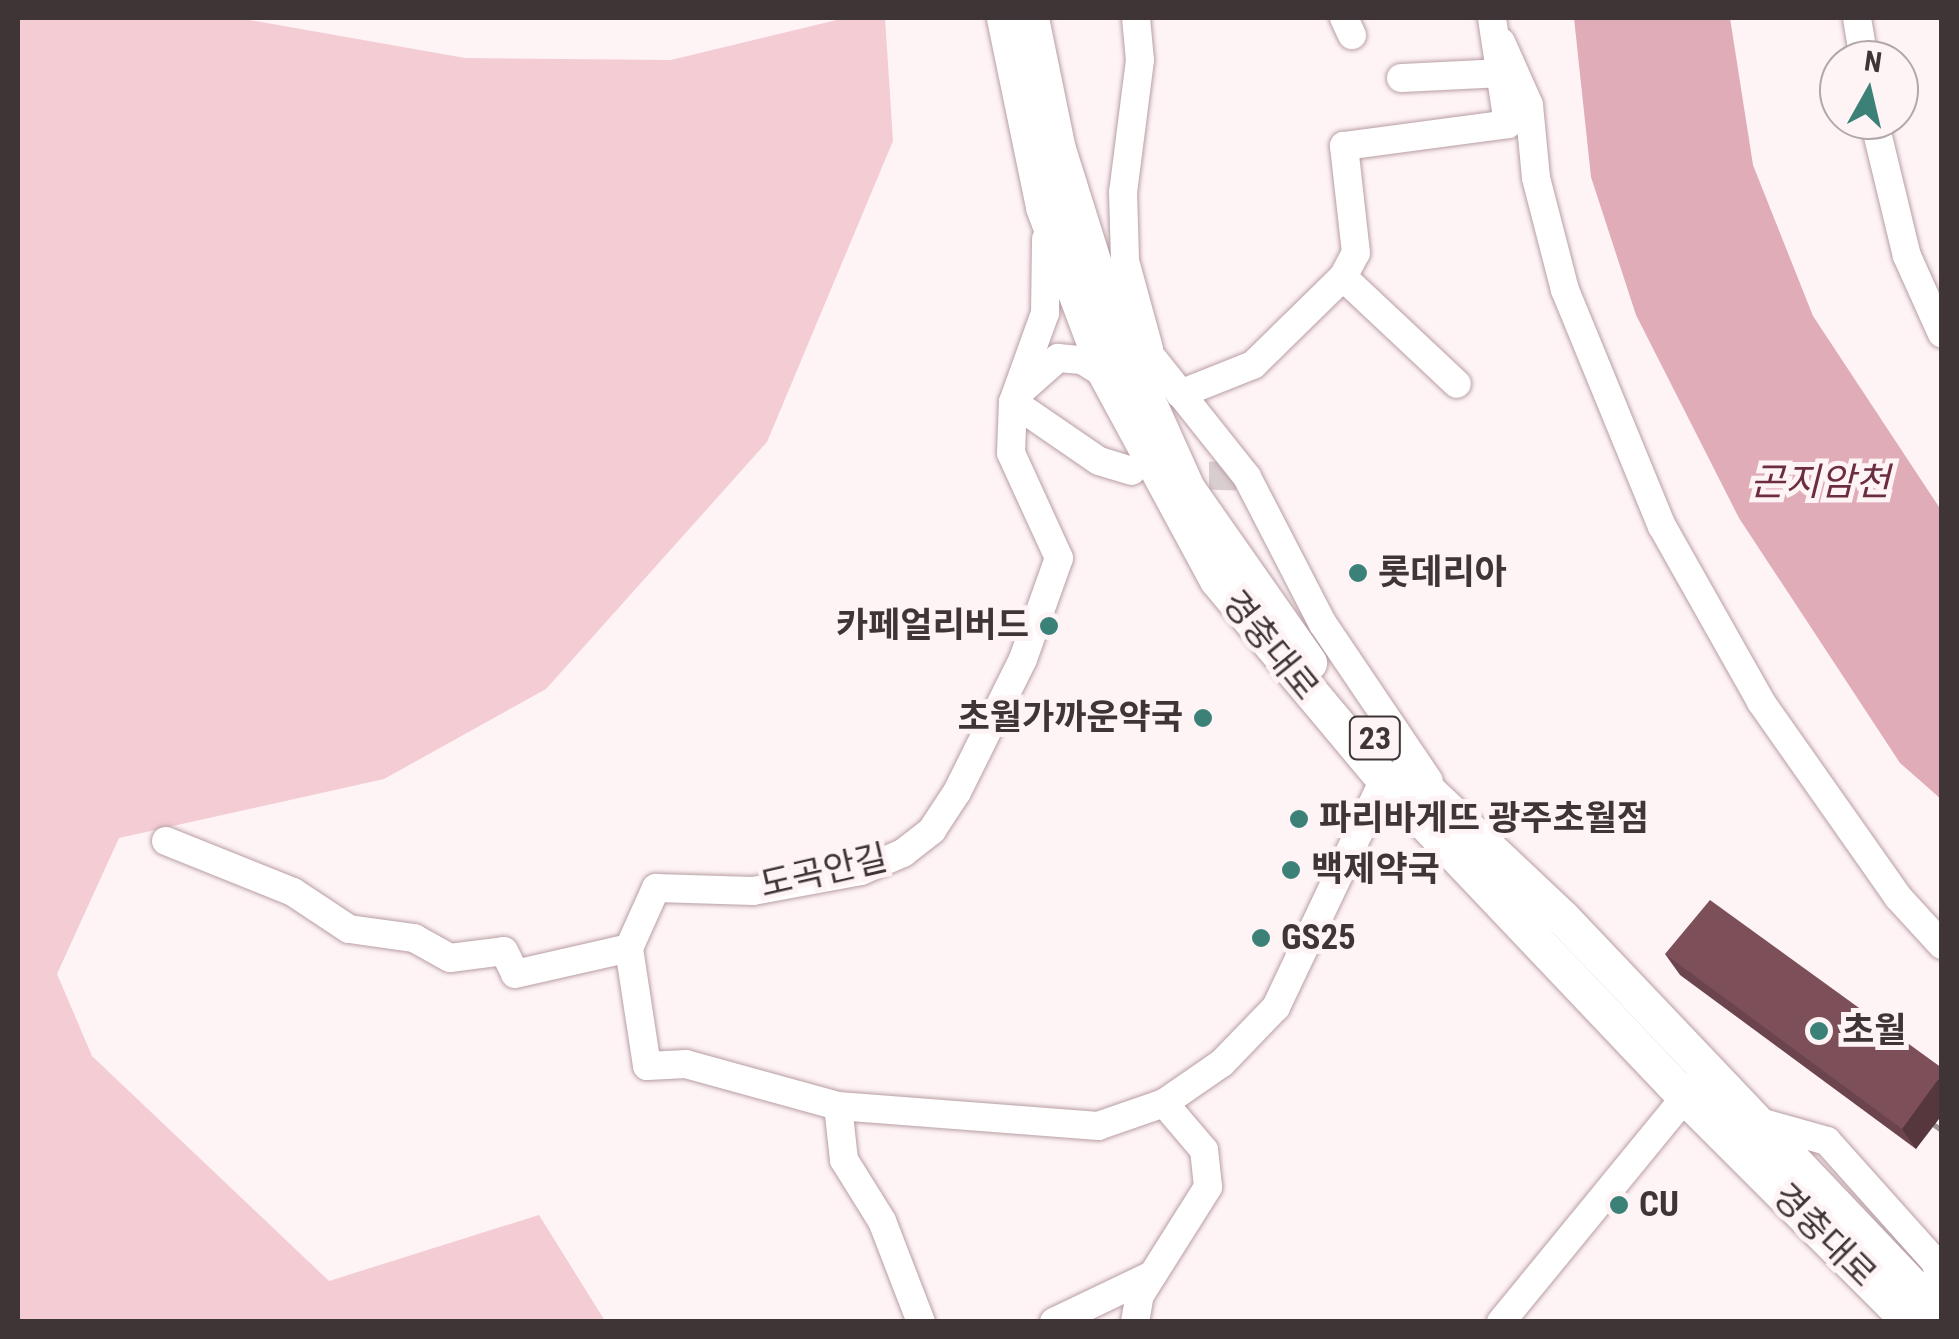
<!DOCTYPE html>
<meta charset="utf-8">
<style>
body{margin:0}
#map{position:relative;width:1959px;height:1339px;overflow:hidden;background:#fef3f5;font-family:"Roboto Condensed","Noto Sans KR",sans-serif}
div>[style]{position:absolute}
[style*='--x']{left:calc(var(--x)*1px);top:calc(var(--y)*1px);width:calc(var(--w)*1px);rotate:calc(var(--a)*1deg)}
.green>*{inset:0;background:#f4ccd4}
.water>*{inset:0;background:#e0acb7}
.minor-tunnel>*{height:28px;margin-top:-14px;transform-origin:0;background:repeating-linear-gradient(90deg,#d8cdcf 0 28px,transparent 0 42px)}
.roads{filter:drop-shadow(0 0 2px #b89ea3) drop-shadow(0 0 2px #b89ea3)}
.minor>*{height:28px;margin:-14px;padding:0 14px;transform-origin:14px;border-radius:14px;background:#fff}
.major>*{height:35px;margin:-17.5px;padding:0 17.5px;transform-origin:17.5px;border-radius:17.5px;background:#fff}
.rail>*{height:5px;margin:-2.5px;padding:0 2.5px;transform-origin:2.5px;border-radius:2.5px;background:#9d9395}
.wall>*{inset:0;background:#6b444d}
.shaded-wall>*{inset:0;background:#57373e}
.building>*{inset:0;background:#7c4f59}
.dots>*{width:28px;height:28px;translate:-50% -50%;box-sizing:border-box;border:5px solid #fef3f5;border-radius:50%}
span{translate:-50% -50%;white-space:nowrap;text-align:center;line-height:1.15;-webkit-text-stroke:10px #fef3f5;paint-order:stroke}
.shield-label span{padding:2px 8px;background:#fef3f5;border:2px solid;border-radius:8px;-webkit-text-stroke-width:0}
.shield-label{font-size:32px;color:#3f3537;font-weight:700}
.poi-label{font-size:35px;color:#3f3537;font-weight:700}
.left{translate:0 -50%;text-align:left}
.right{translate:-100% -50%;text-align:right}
.street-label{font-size:35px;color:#3f3537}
.water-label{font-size:38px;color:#6c2d3f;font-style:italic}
.frame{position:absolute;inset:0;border:20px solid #3f3537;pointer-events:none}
.north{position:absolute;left:1819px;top:40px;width:100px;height:100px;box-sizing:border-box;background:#fef3f5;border:2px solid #b2a7a9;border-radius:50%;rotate:8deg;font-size:28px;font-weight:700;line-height:40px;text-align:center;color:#3f3537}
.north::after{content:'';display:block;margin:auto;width:35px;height:45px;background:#3b8178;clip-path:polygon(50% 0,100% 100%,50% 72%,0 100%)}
</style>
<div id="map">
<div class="green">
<i style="clip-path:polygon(18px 18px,238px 18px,465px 58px,671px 60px,845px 18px,885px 18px,893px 141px,767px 442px,546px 689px,384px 779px,119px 838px,57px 974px,92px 1056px,329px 1281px,539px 1215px,605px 1321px,18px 1321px)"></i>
</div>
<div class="water">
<i style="clip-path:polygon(1574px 18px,1730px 18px,1753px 165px,1813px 316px,1941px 510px,1941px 799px,1900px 763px,1739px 518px,1636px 315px,1591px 177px)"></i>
</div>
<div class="minor-tunnel">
<i style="--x:1167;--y:474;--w:80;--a:2.1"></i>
</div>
<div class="roads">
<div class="minor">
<i style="--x:1136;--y:18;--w:42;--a:84.6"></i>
<i style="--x:1140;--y:60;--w:133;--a:97.3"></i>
<i style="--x:1123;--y:192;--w:69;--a:88.3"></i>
<i style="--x:1125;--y:261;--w:91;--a:74.7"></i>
<i style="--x:1344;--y:18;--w:19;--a:65"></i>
<i style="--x:1857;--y:18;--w:43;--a:80.5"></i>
<i style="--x:1501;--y:42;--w:69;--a:66"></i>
<i style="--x:1529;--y:105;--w:73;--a:84.5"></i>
<i style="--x:1536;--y:178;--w:116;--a:75.5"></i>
<i style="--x:1565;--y:290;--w:255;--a:67.7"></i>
<i style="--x:1662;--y:526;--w:202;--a:60.6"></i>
<i style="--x:1761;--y:702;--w:238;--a:54.9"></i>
<i style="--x:1898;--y:897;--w:65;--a:47.5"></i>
<i style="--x:1401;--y:78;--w:103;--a:-2.8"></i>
<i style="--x:1874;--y:120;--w:140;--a:76.4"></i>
<i style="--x:1907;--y:256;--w:85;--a:65.8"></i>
<i style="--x:1343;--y:277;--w:156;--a:43.2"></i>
<i style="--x:1117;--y:324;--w:45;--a:43.2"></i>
<i style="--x:1150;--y:355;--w:156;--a:51.5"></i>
<i style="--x:1247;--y:477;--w:165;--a:62.7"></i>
<i style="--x:1323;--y:624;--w:189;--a:56"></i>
<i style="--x:1023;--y:389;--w:47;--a:-41.5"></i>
<i style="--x:1058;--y:358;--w:24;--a:5"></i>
<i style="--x:1082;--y:360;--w:28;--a:32"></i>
<i style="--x:1180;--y:394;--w:79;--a:-21.7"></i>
<i style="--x:1253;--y:365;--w:126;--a:-44.4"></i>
<i style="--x:1343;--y:277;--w:27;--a:-62"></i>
<i style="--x:1356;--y:253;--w:108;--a:-96.4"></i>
<i style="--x:1344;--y:146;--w:165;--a:-7.6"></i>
<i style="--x:1508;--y:124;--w:107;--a:-98.6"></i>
<i style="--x:1013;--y:402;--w:104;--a:34.5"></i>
<i style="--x:1099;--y:461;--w:34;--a:17"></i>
<i style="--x:166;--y:841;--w:137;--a:21.9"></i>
<i style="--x:293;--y:892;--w:67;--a:33.5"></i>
<i style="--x:349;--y:929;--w:66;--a:7.9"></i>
<i style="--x:414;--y:938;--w:41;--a:29.1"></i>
<i style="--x:450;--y:958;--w:54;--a:-7.4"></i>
<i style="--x:504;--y:951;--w:25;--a:64"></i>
<i style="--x:515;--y:974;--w:117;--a:-12.8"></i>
<i style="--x:838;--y:1106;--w:261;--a:4.4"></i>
<i style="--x:1098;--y:1126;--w:70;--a:-19.2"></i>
<i style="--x:1164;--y:1103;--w:70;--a:-34.6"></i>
<i style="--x:1222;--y:1063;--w:78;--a:-46"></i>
<i style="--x:1276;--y:1007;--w:251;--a:-64.6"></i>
<i style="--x:1756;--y:1121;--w:74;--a:15.7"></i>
<i style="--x:1827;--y:1141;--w:164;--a:48.2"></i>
<i style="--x:1936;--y:1263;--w:26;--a:77"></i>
<i style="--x:921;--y:1322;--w:108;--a:-111.1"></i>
<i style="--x:882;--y:1221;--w:72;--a:-121.9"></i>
<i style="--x:844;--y:1160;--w:54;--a:-96.3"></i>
<i style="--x:838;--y:1106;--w:158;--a:-164.6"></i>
<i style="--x:686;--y:1064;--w:39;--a:177"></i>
<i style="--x:647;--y:1066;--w:119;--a:-98.7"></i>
<i style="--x:629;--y:948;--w:66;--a:-65.8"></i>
<i style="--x:656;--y:888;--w:97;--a:1.8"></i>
<i style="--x:753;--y:891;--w:110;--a:-10.5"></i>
<i style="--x:861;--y:871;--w:46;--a:-23.2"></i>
<i style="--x:903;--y:853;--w:37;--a:-38"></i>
<i style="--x:932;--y:830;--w:45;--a:-56.7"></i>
<i style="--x:957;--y:792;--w:148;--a:-63.6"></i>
<i style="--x:1023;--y:659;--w:107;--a:-70.4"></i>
<i style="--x:1059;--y:558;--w:115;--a:-114.6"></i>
<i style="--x:1011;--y:453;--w:51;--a:-87.8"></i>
<i style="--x:1013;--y:402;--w:95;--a:-70.2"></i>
<i style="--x:1045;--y:313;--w:74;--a:-89.2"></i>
<i style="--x:1054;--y:1322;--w:109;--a:-25.6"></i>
<i style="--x:1135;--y:1322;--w:27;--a:-80"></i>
<i style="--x:1140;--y:1295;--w:128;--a:-57.8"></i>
<i style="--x:1208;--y:1187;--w:37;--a:-96"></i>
<i style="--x:1204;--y:1150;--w:62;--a:-130.4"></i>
<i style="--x:1501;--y:1322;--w:308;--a:-50.7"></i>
</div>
<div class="major">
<i style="--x:1004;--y:18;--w:193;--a:78.3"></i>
<i style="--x:1043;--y:207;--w:179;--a:69.4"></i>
<i style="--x:1106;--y:375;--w:233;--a:61.6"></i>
<i style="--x:1217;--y:580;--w:261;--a:50.1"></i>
<i style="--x:1384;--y:780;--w:437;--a:46.5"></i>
<i style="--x:1685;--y:1097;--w:318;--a:45"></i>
<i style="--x:1031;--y:18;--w:134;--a:78.4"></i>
<i style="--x:1058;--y:149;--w:180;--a:72.6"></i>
<i style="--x:1112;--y:321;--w:183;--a:65.8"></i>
<i style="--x:1187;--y:488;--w:213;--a:55"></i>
<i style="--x:1407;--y:771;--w:214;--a:43.3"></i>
<i style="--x:1563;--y:918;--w:550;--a:46.47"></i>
</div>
</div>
<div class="rail">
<i style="--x:1910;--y:1108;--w:39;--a:35"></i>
</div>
<div class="wall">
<i style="clip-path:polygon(1665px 954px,1942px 1068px,1916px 1149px,1680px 975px)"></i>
</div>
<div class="shaded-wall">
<i style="clip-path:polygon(1942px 1074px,1942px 1115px,1916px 1149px,1902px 1129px)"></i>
</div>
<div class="building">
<i style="clip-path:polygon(1710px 900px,1942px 1068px,1942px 1074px,1902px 1129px,1665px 954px)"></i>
</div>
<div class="dots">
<i style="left:1358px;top:573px;background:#3b8178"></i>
<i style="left:1049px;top:626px;background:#3b8178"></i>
<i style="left:1203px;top:718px;background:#3b8178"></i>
<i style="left:1299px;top:819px;background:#3b8178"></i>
<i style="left:1291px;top:870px;background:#3b8178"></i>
<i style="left:1261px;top:938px;background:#3b8178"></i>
<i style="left:1819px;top:1031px;background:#3b8178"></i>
<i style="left:1619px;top:1205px;background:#3b8178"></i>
</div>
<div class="shield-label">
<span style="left:1375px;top:738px">23</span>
</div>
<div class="poi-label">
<span class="left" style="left:1378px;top:573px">롯데리아</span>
<span class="right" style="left:1029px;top:626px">카페얼리버드</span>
<span class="right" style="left:1183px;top:718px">초월가까운약국</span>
<span class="left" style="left:1319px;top:819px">파리바게뜨 광주초월점</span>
<span class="left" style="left:1311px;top:870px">백제약국</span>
<span class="left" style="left:1281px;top:938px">GS25</span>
<span class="left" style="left:1842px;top:1031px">초월</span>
<span class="left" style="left:1639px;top:1205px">CU</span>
</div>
<div class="street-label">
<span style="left:1270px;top:646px;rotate:51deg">경충대로</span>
<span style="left:824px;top:872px;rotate:-13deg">도곡안길</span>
<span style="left:1824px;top:1236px;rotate:45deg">경충대로</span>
</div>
<div class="water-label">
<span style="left:1820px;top:483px">곤지암천</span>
</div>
<div class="frame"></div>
<div class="north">N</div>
</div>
